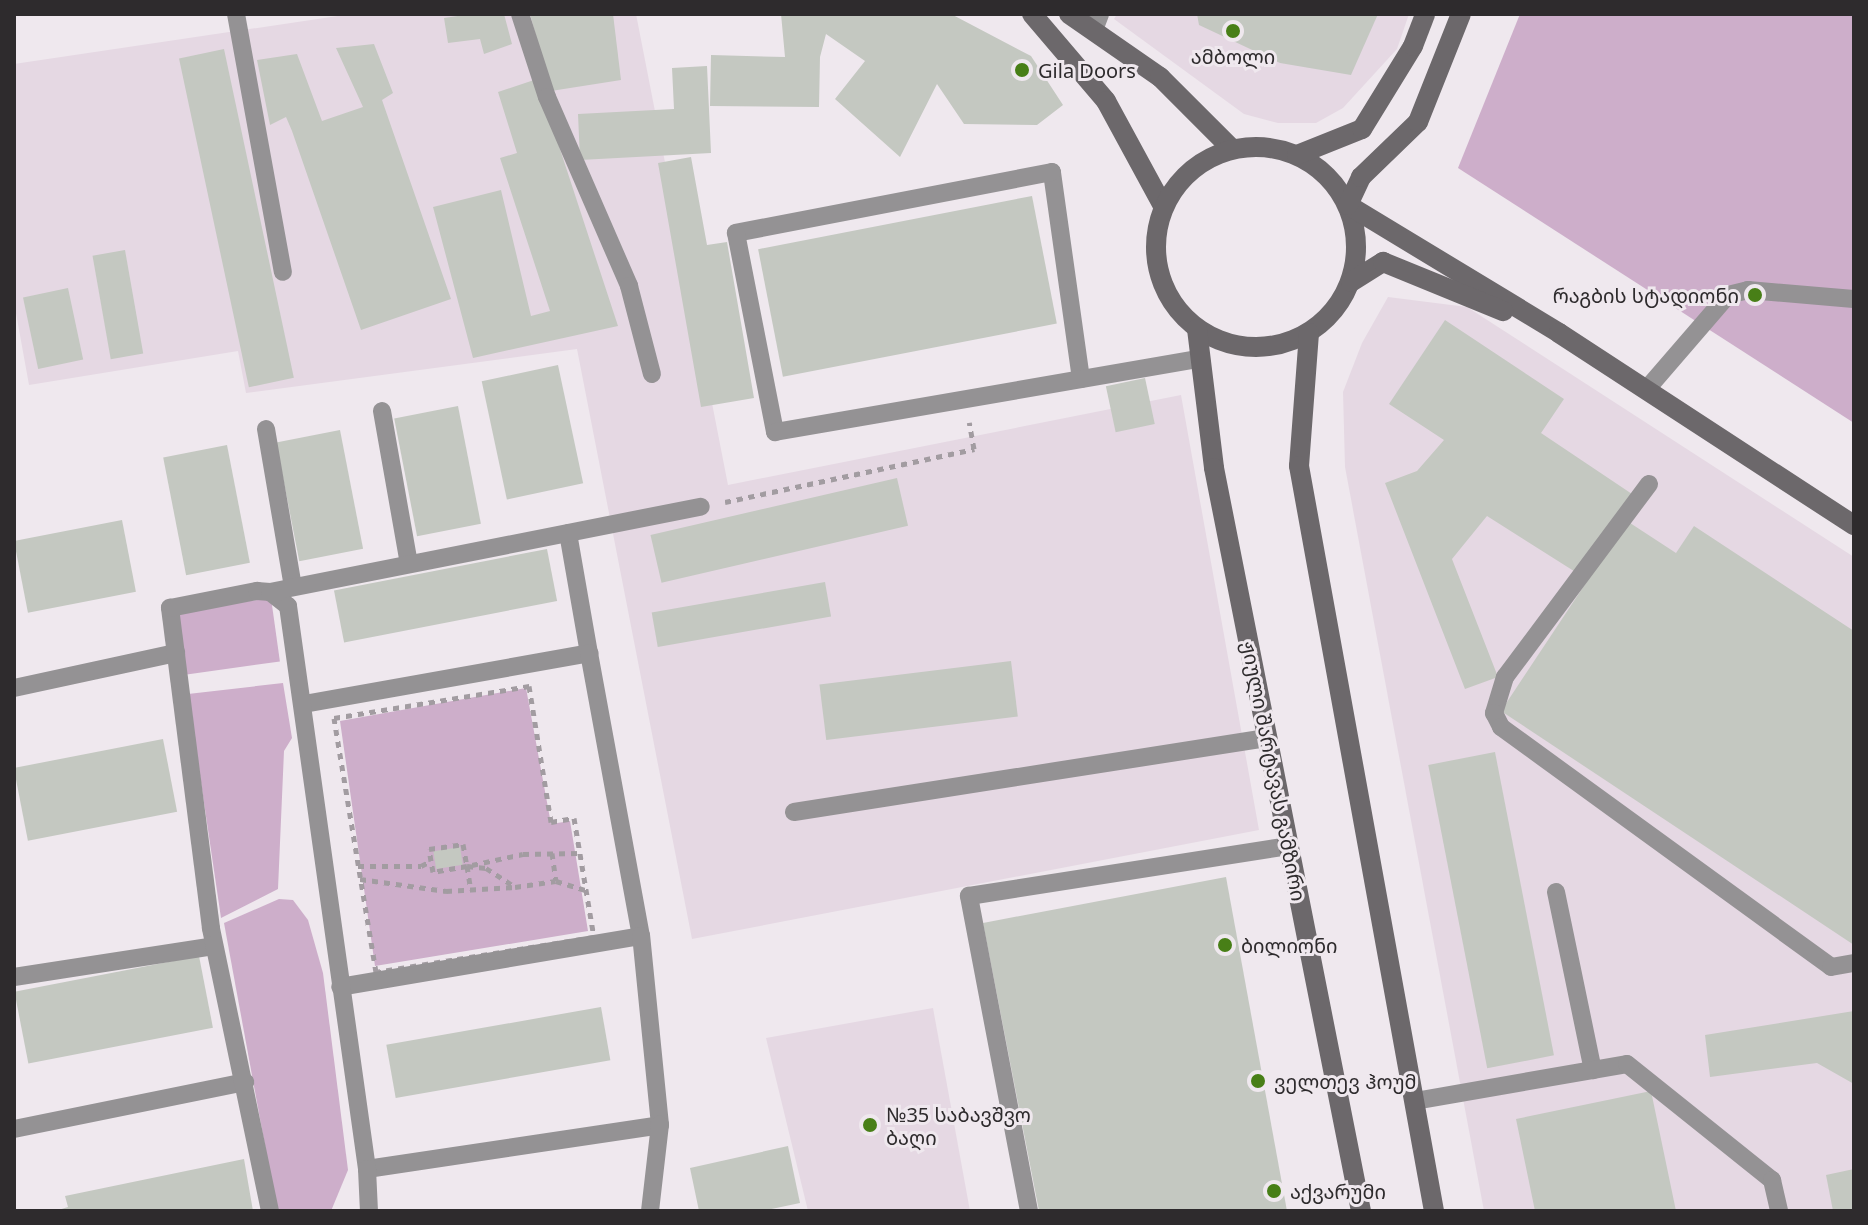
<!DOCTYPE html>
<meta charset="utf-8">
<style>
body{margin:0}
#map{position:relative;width:1868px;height:1225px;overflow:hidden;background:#efe8ee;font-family:Georgia,"Noto Sans Georgian",serif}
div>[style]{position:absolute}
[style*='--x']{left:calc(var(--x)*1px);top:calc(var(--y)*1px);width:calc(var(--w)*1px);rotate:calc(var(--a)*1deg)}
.built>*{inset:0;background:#e5d8e3}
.green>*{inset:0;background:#cdaeca;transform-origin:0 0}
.building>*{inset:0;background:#c4c8c1;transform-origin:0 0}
.path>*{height:5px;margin-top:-2.5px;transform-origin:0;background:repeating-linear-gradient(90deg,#a29ca1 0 6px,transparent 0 12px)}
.lane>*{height:18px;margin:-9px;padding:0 9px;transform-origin:9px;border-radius:9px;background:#949294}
.secondary>*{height:20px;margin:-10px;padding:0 10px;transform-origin:10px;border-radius:10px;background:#6c686b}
.secondary>.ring{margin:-10px;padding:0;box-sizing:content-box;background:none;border:20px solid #6c686b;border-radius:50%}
.dots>*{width:22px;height:22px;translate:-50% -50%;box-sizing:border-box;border:4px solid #efe8ee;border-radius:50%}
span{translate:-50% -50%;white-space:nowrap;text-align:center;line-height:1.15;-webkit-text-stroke:6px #efe8ee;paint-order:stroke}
.poi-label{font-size:20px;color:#2e2b2d}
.left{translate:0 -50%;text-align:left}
.right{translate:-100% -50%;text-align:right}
.street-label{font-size:20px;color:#2e2b2d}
.frame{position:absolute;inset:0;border:16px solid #2e2b2d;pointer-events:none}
</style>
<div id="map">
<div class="built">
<i style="clip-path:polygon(351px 14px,636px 14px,728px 485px,1181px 395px,1259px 830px,692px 939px,577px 349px,246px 393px,238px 351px,29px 385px,14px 302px,14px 64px)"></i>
<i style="clip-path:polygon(1117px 14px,1409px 14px,1397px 49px,1343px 108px,1316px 123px,1278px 123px,1244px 114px,1114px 19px)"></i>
<i style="clip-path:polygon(1388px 297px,1467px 307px,1854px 557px,1854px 1211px,1484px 1211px,1345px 467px,1343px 392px,1362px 343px)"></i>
<i style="clip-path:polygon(933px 1008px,970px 1211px,808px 1211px,766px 1038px)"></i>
</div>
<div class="green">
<i style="clip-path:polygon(1520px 14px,1854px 14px,1854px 423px,1458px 168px)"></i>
<i style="left:271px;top:598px;width:64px;height:94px;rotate:82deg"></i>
<i style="clip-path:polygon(283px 683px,292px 738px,284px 751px,278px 889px,221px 918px,188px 694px)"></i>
<i style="clip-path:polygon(526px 688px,551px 824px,570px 821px,588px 931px,375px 966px,340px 721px)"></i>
<i style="clip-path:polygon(279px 899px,293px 900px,308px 920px,323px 973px,348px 1170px,331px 1211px,277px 1211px,224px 923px)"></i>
</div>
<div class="building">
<i style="clip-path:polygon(471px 14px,504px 14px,512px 44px,484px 54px,480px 39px,448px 43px,444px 18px)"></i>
<i style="clip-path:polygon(530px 14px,613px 14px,621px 80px,551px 91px)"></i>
<i style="clip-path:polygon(781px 14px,951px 14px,1031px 56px,1063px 105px,1037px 125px,964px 124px,937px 84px,900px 157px,835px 99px,865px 61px,826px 34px,820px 57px,819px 107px,710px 106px,711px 55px,785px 57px)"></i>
<i style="clip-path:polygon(1197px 14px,1378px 14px,1351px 75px,1280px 63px,1199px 25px)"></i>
<i style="clip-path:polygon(374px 44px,393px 93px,382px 100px,451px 299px,361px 330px,292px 131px,286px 117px,270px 125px,257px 60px,297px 54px,322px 121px,363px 107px,336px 48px)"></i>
<i style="left:224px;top:49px;width:336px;height:46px;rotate:78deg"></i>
<i style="clip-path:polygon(707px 66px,711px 153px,580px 160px,578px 114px,674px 109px,672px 68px)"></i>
<i style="clip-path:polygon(537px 79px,618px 326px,473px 358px,433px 207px,501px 190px,531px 316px,550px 311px,500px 158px,517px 153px,498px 92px)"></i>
<i style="clip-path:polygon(691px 157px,707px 245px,727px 242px,754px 398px,701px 407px,658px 163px)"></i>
<i style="left:1032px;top:196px;width:130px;height:279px;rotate:79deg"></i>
<i style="left:125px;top:250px;width:105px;height:33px;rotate:80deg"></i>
<i style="left:68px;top:288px;width:73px;height:46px;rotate:78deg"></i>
<i style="clip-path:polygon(1445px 320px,1564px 399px,1541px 433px,1632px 494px,1577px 573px,1487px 516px,1452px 559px,1498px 677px,1465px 689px,1385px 483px,1417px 471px,1444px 440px,1389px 404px)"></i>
<i style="left:558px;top:365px;width:121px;height:78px;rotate:78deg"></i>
<i style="left:1145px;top:378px;width:47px;height:40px;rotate:78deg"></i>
<i style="left:458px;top:406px;width:120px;height:65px;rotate:79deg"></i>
<i style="left:340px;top:430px;width:121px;height:65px;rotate:79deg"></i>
<i style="left:227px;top:445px;width:120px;height:65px;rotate:79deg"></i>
<i style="left:897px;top:478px;width:49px;height:253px;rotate:77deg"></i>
<i style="left:122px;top:520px;width:73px;height:110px;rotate:79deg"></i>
<i style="clip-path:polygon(1627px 521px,1676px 553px,1694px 526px,1854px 631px,1854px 945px,1501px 711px)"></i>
<i style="left:547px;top:549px;width:53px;height:217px;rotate:79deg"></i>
<i style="left:825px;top:582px;width:35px;height:176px;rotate:80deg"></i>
<i style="left:1011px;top:661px;width:56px;height:193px;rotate:83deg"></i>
<i style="left:163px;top:739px;width:74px;height:152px;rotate:79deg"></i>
<i style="left:1495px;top:752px;width:309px;height:68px;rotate:79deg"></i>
<i style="left:460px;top:847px;width:18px;height:27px;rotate:81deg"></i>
<i style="clip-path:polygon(1226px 877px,1287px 1211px,1039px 1211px,983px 923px)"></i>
<i style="left:199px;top:956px;width:73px;height:188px;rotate:79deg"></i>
<i style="left:601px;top:1007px;width:54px;height:218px;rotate:80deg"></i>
<i style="clip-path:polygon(1854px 1011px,1854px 1084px,1817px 1063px,1710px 1077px,1705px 1035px)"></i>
<i style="clip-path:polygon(1651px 1091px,1676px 1211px,1535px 1211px,1516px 1119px)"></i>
<i style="clip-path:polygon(788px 1146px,800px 1203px,762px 1211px,699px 1211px,690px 1168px)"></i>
<i style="clip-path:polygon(244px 1159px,253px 1211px,55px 1211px,68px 1207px,65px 1196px)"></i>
<i style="clip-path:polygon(1854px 1169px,1854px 1211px,1833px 1211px,1826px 1175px)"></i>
</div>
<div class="path">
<i style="--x:725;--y:502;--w:255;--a:-12"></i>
<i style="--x:974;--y:449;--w:27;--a:-100"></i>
<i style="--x:529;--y:686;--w:138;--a:80.8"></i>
<i style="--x:551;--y:822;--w:23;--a:-10"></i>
<i style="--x:574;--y:818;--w:121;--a:80.5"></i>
<i style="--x:594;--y:937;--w:221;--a:170.9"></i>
<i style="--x:376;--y:972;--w:257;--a:-99.4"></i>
<i style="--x:334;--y:718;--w:198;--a:-9.3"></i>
<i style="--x:552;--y:853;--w:28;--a:82"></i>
<i style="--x:472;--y:865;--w:52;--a:-12.2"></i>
<i style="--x:523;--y:854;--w:57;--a:-1"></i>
<i style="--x:358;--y:866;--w:63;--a:0"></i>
<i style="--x:421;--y:866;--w:11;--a:-27"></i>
<i style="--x:431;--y:861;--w:12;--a:-99"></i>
<i style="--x:429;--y:849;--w:34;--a:-8"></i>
<i style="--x:463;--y:844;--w:22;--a:80"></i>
<i style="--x:467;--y:866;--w:35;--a:170"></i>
<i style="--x:433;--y:872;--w:11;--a:-100"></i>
<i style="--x:467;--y:866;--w:19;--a:6"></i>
<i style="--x:486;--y:868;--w:35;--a:33"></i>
<i style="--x:515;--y:887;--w:41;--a:-8.3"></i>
<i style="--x:556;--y:881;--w:31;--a:17"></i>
<i style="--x:467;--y:866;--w:24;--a:81"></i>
<i style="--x:360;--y:879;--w:87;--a:7.9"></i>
<i style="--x:446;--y:891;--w:69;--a:-3.3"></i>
</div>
<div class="lane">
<i style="--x:236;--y:14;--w:262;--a:79.7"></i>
<i style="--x:520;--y:14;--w:87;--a:72"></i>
<i style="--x:547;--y:97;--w:206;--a:66.5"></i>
<i style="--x:629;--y:286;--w:91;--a:75.4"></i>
<i style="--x:1094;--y:30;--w:17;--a:-69"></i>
<i style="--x:1081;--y:379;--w:209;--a:-98"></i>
<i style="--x:1052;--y:172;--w:322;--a:169.1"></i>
<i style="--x:736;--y:233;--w:203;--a:78.9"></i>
<i style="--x:775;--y:432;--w:428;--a:-9.8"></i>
<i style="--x:1646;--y:390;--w:125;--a:-49.2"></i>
<i style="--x:1728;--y:295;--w:21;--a:-14"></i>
<i style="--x:1748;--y:290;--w:106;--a:4.9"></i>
<i style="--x:382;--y:411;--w:155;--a:80"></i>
<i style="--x:266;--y:429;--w:160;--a:80.3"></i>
<i style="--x:1649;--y:484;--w:241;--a:126.7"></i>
<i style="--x:1505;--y:677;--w:38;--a:107"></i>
<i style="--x:1494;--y:713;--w:16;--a:63"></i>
<i style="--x:1501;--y:727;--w:408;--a:36"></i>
<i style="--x:1831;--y:967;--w:23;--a:-10"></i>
<i style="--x:568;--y:533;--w:122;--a:80.1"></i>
<i style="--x:270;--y:592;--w:439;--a:-11.2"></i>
<i style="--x:14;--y:688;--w:166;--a:-12.2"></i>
<i style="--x:304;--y:704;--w:290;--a:-10.1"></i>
<i style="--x:589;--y:653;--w:288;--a:79.6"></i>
<i style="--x:641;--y:936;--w:305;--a:170.4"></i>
<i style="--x:794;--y:812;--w:480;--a:-8.9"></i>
<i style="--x:1556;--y:892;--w:182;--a:78.3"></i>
<i style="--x:14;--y:977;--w:202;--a:-8.8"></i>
<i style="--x:1415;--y:1101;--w:215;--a:-9.9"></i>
<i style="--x:1627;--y:1064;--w:186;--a:38.7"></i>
<i style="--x:1772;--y:1180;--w:32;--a:77"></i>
<i style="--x:14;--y:1129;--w:236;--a:-11.5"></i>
<i style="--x:367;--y:1169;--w:296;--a:-8.5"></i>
<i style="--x:660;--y:1125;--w:190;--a:-95.7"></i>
<i style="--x:270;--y:1211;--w:289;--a:-101.8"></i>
<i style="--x:211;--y:928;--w:323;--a:-97.3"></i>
<i style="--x:170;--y:608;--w:89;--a:-11.1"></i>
<i style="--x:257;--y:591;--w:13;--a:4"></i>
<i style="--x:270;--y:592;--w:23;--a:38"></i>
<i style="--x:288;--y:606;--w:569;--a:82.01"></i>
<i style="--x:367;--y:1169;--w:42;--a:87.3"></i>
<i style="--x:650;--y:1211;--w:87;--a:-83.4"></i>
<i style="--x:1029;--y:1211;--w:321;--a:-100.8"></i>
<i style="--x:969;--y:896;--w:323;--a:-8.9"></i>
</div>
<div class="secondary">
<i style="--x:1032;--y:14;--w:114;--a:49.6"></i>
<i style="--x:1106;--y:101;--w:119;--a:61.5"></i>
<i style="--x:1069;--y:14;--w:111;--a:34.7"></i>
<i style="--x:1160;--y:77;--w:102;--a:45"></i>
<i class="ring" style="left:1156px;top:147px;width:180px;height:180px"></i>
<i style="--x:1297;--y:155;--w:70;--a:-21.8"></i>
<i style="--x:1362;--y:129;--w:97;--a:-58.4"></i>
<i style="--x:1413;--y:46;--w:34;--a:-69"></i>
<i style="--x:1348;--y:205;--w:247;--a:31.2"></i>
<i style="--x:1559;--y:333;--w:352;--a:33.1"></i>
<i style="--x:1348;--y:205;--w:31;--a:-65"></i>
<i style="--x:1361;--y:177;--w:79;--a:-44"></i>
<i style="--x:1418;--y:122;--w:116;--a:-68.3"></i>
<i style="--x:1351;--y:282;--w:38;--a:-32"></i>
<i style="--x:1383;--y:262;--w:130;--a:22.2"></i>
<i style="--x:1197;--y:329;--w:140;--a:83"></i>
<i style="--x:1214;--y:468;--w:757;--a:78.81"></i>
<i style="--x:1309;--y:333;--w:133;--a:94.3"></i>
<i style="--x:1299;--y:466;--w:757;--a:79.73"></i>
</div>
<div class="dots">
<i style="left:1233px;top:31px;background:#487f17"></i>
<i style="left:1022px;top:70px;background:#487f17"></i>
<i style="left:1755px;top:295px;background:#487f17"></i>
<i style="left:1225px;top:945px;background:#487f17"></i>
<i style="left:1258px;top:1081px;background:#487f17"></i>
<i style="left:870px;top:1125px;background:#487f17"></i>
<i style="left:1274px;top:1191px;background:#487f17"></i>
</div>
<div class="poi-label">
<span style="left:1233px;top:56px">ამბოლი</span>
<span class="left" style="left:1038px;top:70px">Gila Doors</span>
<span class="right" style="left:1739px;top:295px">რაგბის სტადიონი</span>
<span class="left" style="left:1241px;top:945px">ბილიონი</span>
<span class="left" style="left:1274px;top:1081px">ველთევ ჰოუმ</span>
<span class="left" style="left:886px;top:1126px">№35 საბავშვო<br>ბაღი</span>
<span class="left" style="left:1290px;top:1191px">აქვარუმი</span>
</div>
<div class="street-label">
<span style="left:1274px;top:771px;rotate:79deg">ჟიული შარტავას გამზირი</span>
</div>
<div class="frame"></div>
</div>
